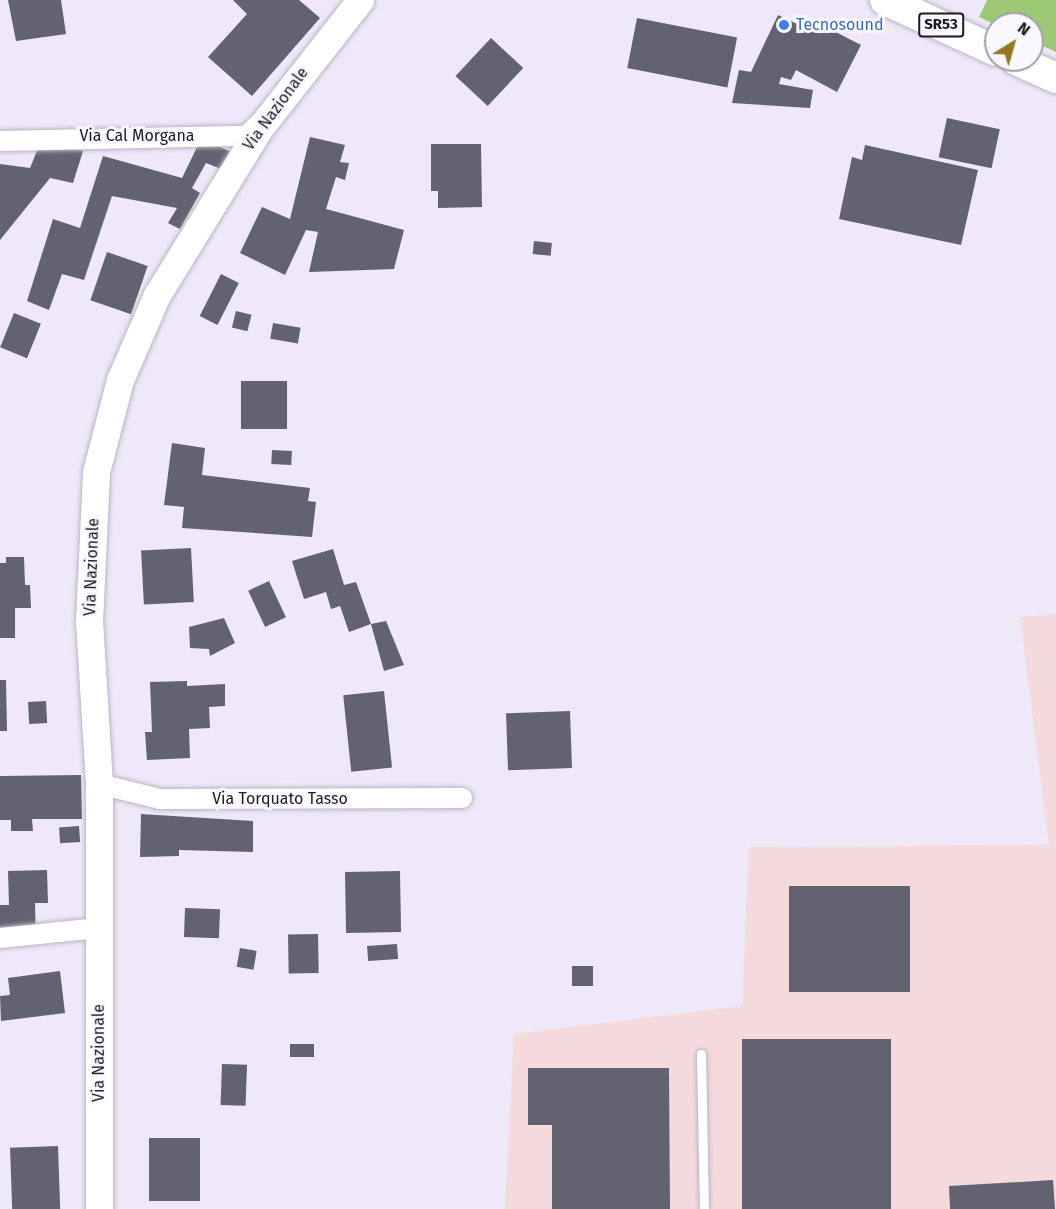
<!DOCTYPE html>
<style>
body{margin:0}
#map{position:relative;width:1056px;height:1209px;overflow:hidden;background:#eee8f9;font-family:"Fira Sans",sans-serif}
div>[style]{position:absolute}
[style*='--x']{left:calc(var(--x)*1px);top:calc(var(--y)*1px);width:calc(var(--w)*1px);rotate:calc(var(--a)*1deg)}
.industrial>*{inset:0;background:#f5dadd}
.green>*{inset:0;background:#9dc977}
.building>*{inset:0;background:#626271;transform-origin:0 0}
.roads{filter:drop-shadow(0 0 2px #bab5c5) drop-shadow(0 0 2px #bab5c5)}
.lane>*{height:9px;margin:-4.5px;padding:0 4.5px;transform-origin:4.5px;border-radius:4.5px;background:#fff}
.street>*{height:20px;margin:-10px;padding:0 10px;transform-origin:10px;border-radius:10px;background:#fff}
.secondary>*{height:27px;margin:-13.5px;padding:0 13.5px;transform-origin:13.5px;border-radius:13.5px;background:#fff}
.primary>*{height:30px;margin:-15px;padding:0 15px;transform-origin:15px;border-radius:15px;background:#fff}
.dots>*{width:16px;height:16px;translate:-50% -50%;box-sizing:border-box;border:3px solid #faf8ff;border-radius:50%}
span{translate:-50% -50%;white-space:nowrap;text-align:center;line-height:1.15;-webkit-text-stroke:6px #faf8ff;paint-order:stroke}
.shield-label span{padding:2px 4px;background:#faf8ff;border:2px solid;border-radius:4px;-webkit-text-stroke-width:0}
.shield-label{font-size:15px;color:#1d1b21;font-weight:700}
.shop-label{font-size:16px;color:#366cbe}
.left{translate:0 -50%;text-align:left}
.street-label{font-size:16px;color:#1d1b21}
.north{position:absolute;left:984px;top:12px;width:60px;height:60px;box-sizing:border-box;background:#faf8ff;border:2px solid #a2a0a6;border-radius:50%;rotate:37deg;font-size:16px;font-weight:700;line-height:24px;text-align:center;color:#1d1b21}
.north::after{content:'';display:block;margin:auto;width:21px;height:27px;background:#94781f;clip-path:polygon(50% 0,100% 100%,50% 72%,0 100%)}
</style>
<div id="map">
<div class="industrial">
<i style="clip-path:polygon(1056px 614px,1056px 1209px,505px 1209px,514px 1034px,742px 1006px,749px 847px,1049px 845px,1020px 617px)"></i>
</div>
<div class="green">
<i style="clip-path:polygon(987px 0,1056px 0,1056px 52px,1032px 41px,1032px 24px,996px 25px,979px 17px)"></i>
</div>
<div class="building">
<i style="clip-path:polygon(8px 0,61px 0,66px 34px,16px 41px)"></i>
<i style="clip-path:polygon(233px 0,299px 0,320px 18px,252px 96px,208px 57px,247px 14px)"></i>
<i style="clip-path:polygon(778px 15px,815px 32px,820px 24px,861px 45px,837px 92px,796px 70px,791px 80px,781px 77px,779px 84px,813px 90px,810px 108px,732px 103px,739px 70px,751px 72px)"></i>
<i style="left:637px;top:18px;width:102px;height:51px;rotate:11deg"></i>
<i style="left:491px;top:38px;width:44px;height:52px;rotate:43deg"></i>
<i style="left:947px;top:118px;width:54px;height:40px;rotate:12deg"></i>
<i style="clip-path:polygon(310px 137px,345px 145px,340px 162px,349px 163px,345px 180px,336px 177px,326px 209px,404px 230px,394px 269px,309px 272px,318px 232px,306px 230px,285px 275px,240px 253px,262px 207px,290px 219px)"></i>
<i style="clip-path:polygon(201px 139px,234px 153px,226px 171px,206px 163px,192px 188px,200px 193px,180px 229px,168px 223px,177px 208px,112px 196px,84px 280px,62px 274px,49px 310px,27px 301px,53px 219px,80px 228px,103px 156px,182px 178px)"></i>
<i style="clip-path:polygon(41px 141px,83px 151px,73px 183px,50px 178px,0 240px,0 164px,30px 168px)"></i>
<i style="clip-path:polygon(431px 144px,481px 144px,482px 207px,438px 208px,438px 191px,431px 191px)"></i>
<i style="clip-path:polygon(865px 145px,978px 170px,961px 245px,839px 219px,852px 157px,862px 160px)"></i>
<i style="left:534px;top:241px;width:18px;height:13px;rotate:6deg"></i>
<i style="left:107px;top:252px;width:43px;height:51px;rotate:19deg"></i>
<i style="left:221px;top:274px;width:20px;height:47px;rotate:27deg"></i>
<i style="left:236px;top:311px;width:16px;height:17px;rotate:14deg"></i>
<i style="left:14px;top:313px;width:29px;height:37px;rotate:22deg"></i>
<i style="left:273px;top:323px;width:28px;height:16px;rotate:10deg"></i>
<i style="left:241px;top:381px;width:46px;height:48px"></i>
<i style="clip-path:polygon(172px 443px,205px 448px,202px 475px,310px 488px,308px 501px,316px 502px,312px 537px,182px 528px,184px 507px,164px 505px)"></i>
<i style="left:272px;top:450px;width:20px;height:14px;rotate:3deg"></i>
<i style="left:191px;top:548px;width:54px;height:50px;rotate:87deg"></i>
<i style="clip-path:polygon(333px 549px,344px 585px,356px 582px,371px 624px,349px 632px,340px 606px,331px 609px,326px 592px,304px 599px,292px 561px)"></i>
<i style="clip-path:polygon(6px 557px,24px 557px,25px 585px,30px 585px,31px 608px,15px 608px,15px 638px,0 638px,0 563px,6px 563px)"></i>
<i style="left:269px;top:581px;width:40px;height:23px;rotate:65deg"></i>
<i style="clip-path:polygon(224px 618px,235px 643px,210px 656px,209px 649px,190px 648px,189px 627px)"></i>
<i style="clip-path:polygon(386px 621px,404px 665px,384px 671px,371px 624px)"></i>
<i style="clip-path:polygon(0 680px,6px 680px,7px 731px,0 731px)"></i>
<i style="clip-path:polygon(187px 681px,187px 686px,225px 684px,225px 706px,209px 707px,210px 728px,189px 729px,190px 758px,147px 760px,145px 732px,152px 732px,150px 682px)"></i>
<i style="left:384px;top:691px;width:77px;height:41px;rotate:84deg"></i>
<i style="left:46px;top:701px;width:22px;height:18px;rotate:87deg"></i>
<i style="left:570px;top:711px;width:57px;height:64px;rotate:88deg"></i>
<i style="clip-path:polygon(81px 775px,82px 819px,32px 819px,33px 831px,11px 831px,11px 820px,0 820px,0 776px)"></i>
<i style="clip-path:polygon(141px 814px,253px 821px,253px 852px,179px 850px,179px 856px,140px 857px)"></i>
<i style="left:79px;top:826px;width:16px;height:20px;rotate:86deg"></i>
<i style="clip-path:polygon(47px 870px,48px 903px,35px 903px,36px 942px,0 943px,0 905px,9px 905px,8px 871px)"></i>
<i style="left:400px;top:871px;width:61px;height:55px;rotate:89deg"></i>
<i style="left:910px;top:886px;width:106px;height:121px;rotate:90deg"></i>
<i style="left:185px;top:908px;width:35px;height:29px;rotate:2deg"></i>
<i style="left:318px;top:934px;width:39px;height:30px;rotate:89deg"></i>
<i style="left:397px;top:944px;width:15px;height:30px;rotate:86deg"></i>
<i style="left:240px;top:948px;width:17px;height:19px;rotate:10deg"></i>
<i style="left:593px;top:966px;width:20px;height:21px;rotate:90deg"></i>
<i style="clip-path:polygon(60px 971px,65px 1013px,1px 1021px,0 996px,10px 995px,8px 978px)"></i>
<i style="left:742px;top:1039px;width:149px;height:170px"></i>
<i style="left:290px;top:1044px;width:24px;height:13px"></i>
<i style="left:222px;top:1064px;width:25px;height:41px;rotate:2deg"></i>
<i style="clip-path:polygon(528px 1068px,669px 1068px,670px 1209px,552px 1209px,552px 1125px,528px 1125px)"></i>
<i style="left:149px;top:1138px;width:51px;height:63px"></i>
<i style="left:58px;top:1146px;width:63px;height:48px;rotate:88deg"></i>
<i style="clip-path:polygon(1053px 1180px,1055px 1209px,950px 1209px,949px 1186px)"></i>
</div>
<div class="roads">
<div class="lane">
<i style="--x:701;--y:1054;--w:155;--a:88.9"></i>
</div>
<div class="street">
<i style="--x:0;--y:141;--w:246;--a:-1.2"></i>
<i style="--x:246;--y:136;--w:21;--a:-43"></i>
<i style="--x:99;--y:784;--w:63;--a:13.8"></i>
<i style="--x:160;--y:799;--w:302;--a:-0.2"></i>
<i style="--x:0;--y:938;--w:100;--a:-5.8"></i>
</div>
<div class="secondary">
<i style="--x:99;--y:1209;--w:425;--a:-90"></i>
<i style="--x:99;--y:784;--w:162;--a:-93.5"></i>
<i style="--x:89;--y:622;--w:150;--a:-87.3"></i>
<i style="--x:96;--y:472;--w:95;--a:-75.4"></i>
<i style="--x:120;--y:380;--w:93;--a:-66.5"></i>
<i style="--x:157;--y:295;--w:195;--a:-58.4"></i>
<i style="--x:259;--y:129;--w:164;--a:-51.9"></i>
</div>
<div class="primary">
<i style="--x:885;--y:0;--w:122;--a:24.7"></i>
<i style="--x:1016;--y:60;--w:44;--a:24.2"></i>
</div>
</div>
<div class="dots">
<i style="left:784px;top:25px;background:#3f7fe0"></i>
</div>
<div class="shield-label">
<span style="left:941px;top:25px">SR53</span>
</div>
<div class="shop-label">
<span class="left" style="left:796px;top:25px">Tecnosound</span>
</div>
<div class="street-label">
<span style="left:276px;top:109px;rotate:-54deg">Via Nazionale</span>
<span style="left:137px;top:136px">Via Cal Morgana</span>
<span style="left:92px;top:567px;rotate:-88deg">Via Nazionale</span>
<span style="left:280px;top:799px">Via Torquato Tasso</span>
<span style="left:99px;top:1053px;rotate:-90deg">Via Nazionale</span>
</div>
<div class="north">N</div>
</div>
